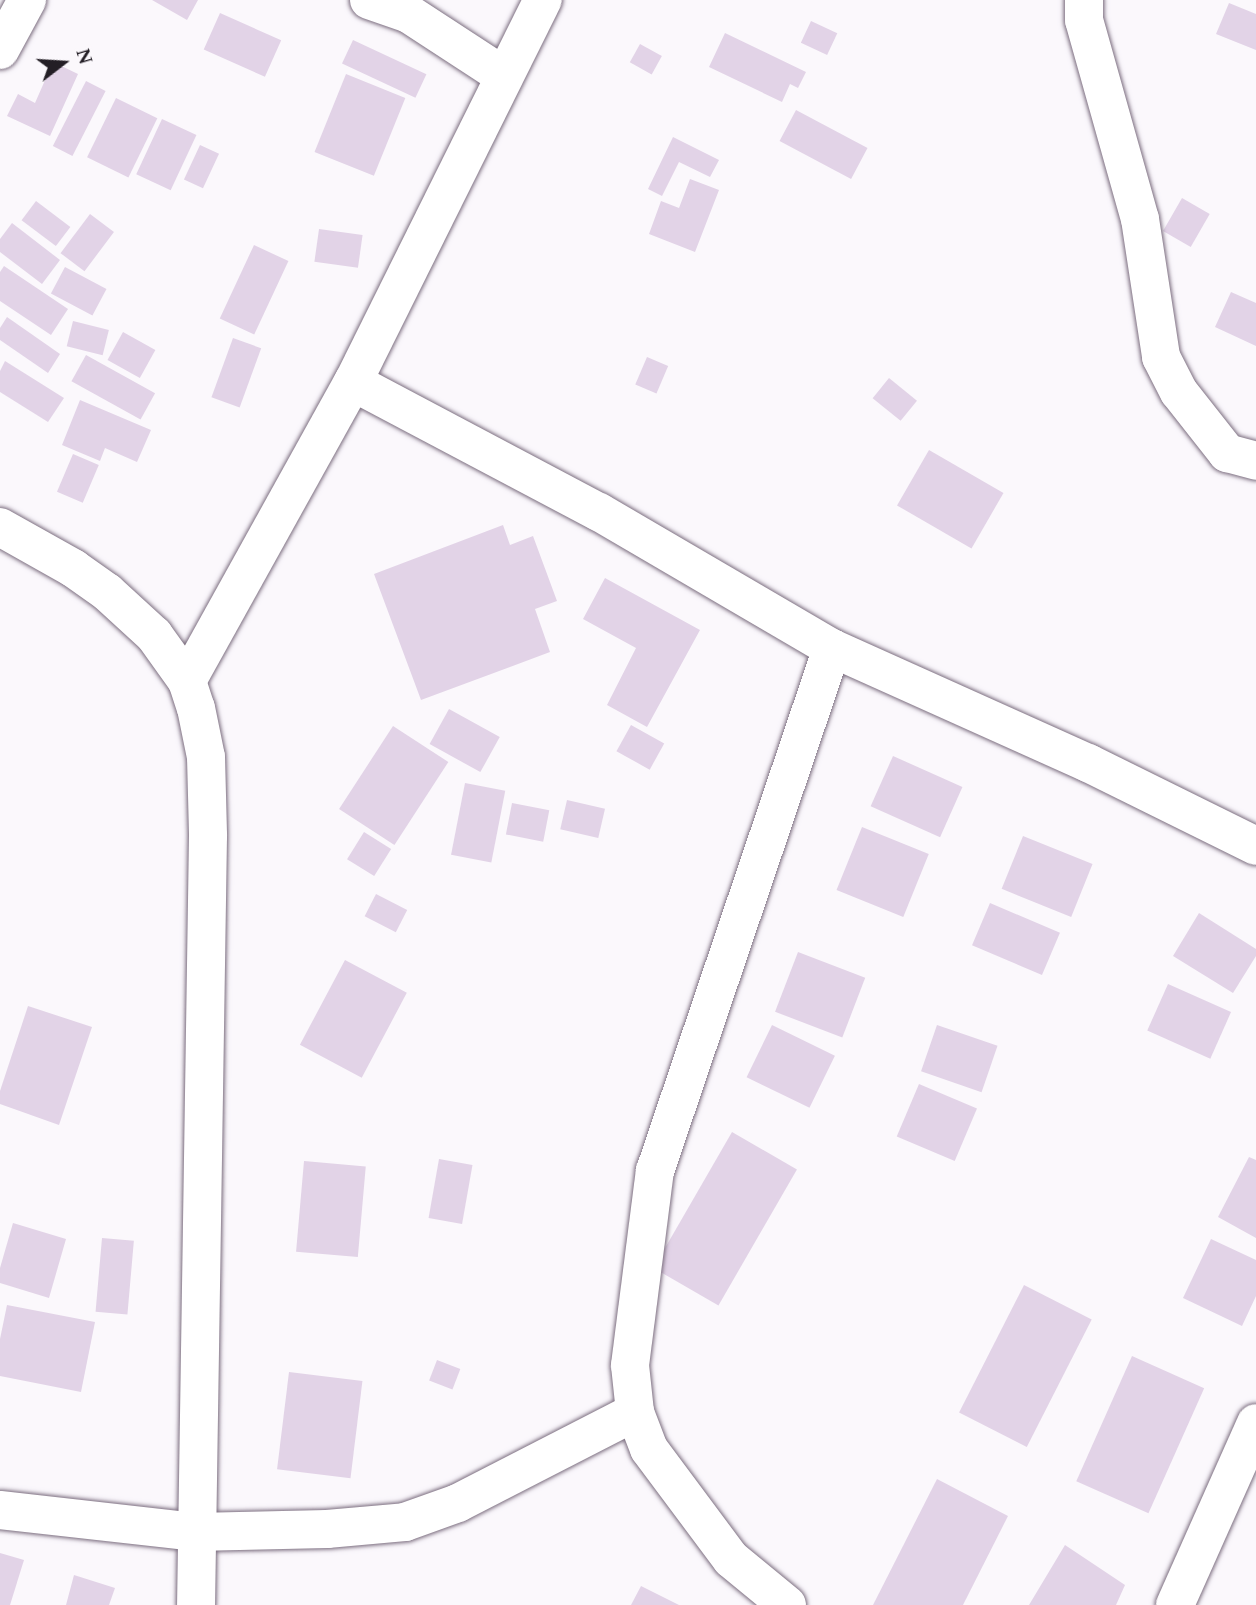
<!DOCTYPE html>
<style>
body{margin:0}
#map{position:relative;width:1256px;height:1605px;overflow:hidden;background:#fbf8fc;font-family:Spectral,serif}
div>[style]{position:absolute}
[style*='--x']{left:calc(var(--x)*1px);top:calc(var(--y)*1px);width:calc(var(--w)*1px);rotate:calc(var(--a)*1deg)}
.building>*{inset:0;background:#e2d3e7;transform-origin:0 0}
.roads{filter:drop-shadow(0 0 2px #7c6e80) drop-shadow(0 0 2px #7c6e80)}
.minor>*{height:38px;margin:-19px;padding:0 19px;transform-origin:19px;border-radius:19px;background:#fff}
span{translate:-50% -50%;white-space:nowrap;text-align:center;line-height:1.15;-webkit-text-stroke:5px #fbf8fc;paint-order:stroke}
.north{position:absolute;left:28px;top:28px;width:70px;height:70px;-webkit-text-stroke:5px #fbf8fc;paint-order:stroke;rotate:73deg;font-size:19px;font-weight:700;line-height:28px;text-align:center;color:#231e25}
.north::after{content:'';display:block;margin:auto;width:24px;height:32px;background:#231e25;clip-path:polygon(50% 0,100% 100%,50% 72%,0 100%)}
</style>
<div id="map">
<div class="building">
<i style="clip-path:polygon(152px 0,198px 0,187px 20px)"></i>
<i style="clip-path:polygon(1229px 3px,1256px 14px,1256px 50px,1216px 34px)"></i>
<i style="left:220px;top:13px;width:67px;height:40px;rotate:24deg"></i>
<i style="left:811px;top:21px;width:29px;height:24px;rotate:25deg"></i>
<i style="clip-path:polygon(725px 33px,806px 72px,798px 88px,790px 84px,782px 102px,709px 67px)"></i>
<i style="left:353px;top:40px;width:81px;height:26px;rotate:25deg"></i>
<i style="left:640px;top:44px;width:25px;height:21px;rotate:29deg"></i>
<i style="clip-path:polygon(53px 62px,78px 74px,50px 136px,7px 116px,18px 94px,35px 103px)"></i>
<i style="left:346px;top:74px;width:64px;height:84px;rotate:22deg"></i>
<i style="left:86px;top:81px;width:22px;height:73px;rotate:27deg"></i>
<i style="left:116px;top:98px;width:46px;height:66px;rotate:26deg"></i>
<i style="left:796px;top:110px;width:81px;height:35px;rotate:28deg"></i>
<i style="left:162px;top:119px;width:38px;height:61px;rotate:25deg"></i>
<i style="clip-path:polygon(673px 137px,719px 160px,710px 177px,679px 162px,662px 196px,648px 189px)"></i>
<i style="left:200px;top:145px;width:21px;height:38px;rotate:25deg"></i>
<i style="clip-path:polygon(690px 179px,719px 190px,695px 252px,649px 234px,661px 201px,679px 208px)"></i>
<i style="left:1182px;top:198px;width:32px;height:38px;rotate:30deg"></i>
<i style="left:36px;top:201px;width:43px;height:24px;rotate:37deg"></i>
<i style="left:90px;top:214px;width:30px;height:49px;rotate:37deg"></i>
<i style="clip-path:polygon(12px 223px,60px 260px,42px 284px,0 252px,0 239px)"></i>
<i style="left:319px;top:229px;width:44px;height:33px;rotate:8deg"></i>
<i style="left:254px;top:245px;width:38px;height:81px;rotate:25deg"></i>
<i style="clip-path:polygon(4px 266px,68px 309px,51px 335px,0 301px,0 272px)"></i>
<i style="left:65px;top:267px;width:47px;height:30px;rotate:28deg"></i>
<i style="clip-path:polygon(1231px 292px,1256px 303px,1256px 346px,1215px 327px)"></i>
<i style="clip-path:polygon(7px 317px,60px 354px,48px 373px,0 340px,0 328px)"></i>
<i style="left:73px;top:321px;width:37px;height:26px;rotate:14deg"></i>
<i style="left:123px;top:332px;width:37px;height:32px;rotate:29deg"></i>
<i style="left:233px;top:338px;width:30px;height:63px;rotate:20deg"></i>
<i style="left:86px;top:355px;width:79px;height:30px;rotate:29deg"></i>
<i style="left:647px;top:357px;width:23px;height:30px;rotate:23deg"></i>
<i style="clip-path:polygon(5px 361px,64px 398px,48px 422px,0 392px,0 371px)"></i>
<i style="left:889px;top:378px;width:36px;height:26px;rotate:39deg"></i>
<i style="clip-path:polygon(80px 400px,151px 430px,137px 462px,105px 448px,100px 461px,62px 445px)"></i>
<i style="left:929px;top:450px;width:86px;height:64px;rotate:30deg"></i>
<i style="left:73px;top:454px;width:28px;height:41px;rotate:23deg"></i>
<i style="clip-path:polygon(503px 525px,510px 545px,533px 536px,557px 601px,535px 609px,550px 652px,421px 700px,374px 574px)"></i>
<i style="clip-path:polygon(605px 578px,700px 630px,647px 727px,607px 705px,636px 648px,583px 619px)"></i>
<i style="left:449px;top:709px;width:58px;height:40px;rotate:29deg"></i>
<i style="left:631px;top:725px;width:38px;height:30px;rotate:29deg"></i>
<i style="left:393px;top:726px;width:66px;height:99px;rotate:33deg"></i>
<i style="left:893px;top:756px;width:76px;height:55px;rotate:24deg"></i>
<i style="left:465px;top:783px;width:41px;height:73px;rotate:11deg"></i>
<i style="left:567px;top:800px;width:39px;height:30px;rotate:13deg"></i>
<i style="left:512px;top:803px;width:38px;height:32px;rotate:11deg"></i>
<i style="left:862px;top:827px;width:72px;height:68px;rotate:22deg"></i>
<i style="left:364px;top:832px;width:32px;height:32px;rotate:32deg"></i>
<i style="left:1023px;top:836px;width:75px;height:57px;rotate:22deg"></i>
<i style="left:376px;top:894px;width:35px;height:25px;rotate:27deg"></i>
<i style="left:990px;top:903px;width:76px;height:46px;rotate:23deg"></i>
<i style="clip-path:polygon(1199px 913px,1256px 949px,1256px 956px,1233px 993px,1173px 956px)"></i>
<i style="left:798px;top:952px;width:72px;height:64px;rotate:21deg"></i>
<i style="left:345px;top:960px;width:70px;height:96px;rotate:28deg"></i>
<i style="left:1168px;top:984px;width:69px;height:51px;rotate:24deg"></i>
<i style="clip-path:polygon(28px 1006px,92px 1027px,59px 1125px,0 1104px,0 1091px)"></i>
<i style="left:772px;top:1025px;width:70px;height:58px;rotate:26deg"></i>
<i style="left:937px;top:1025px;width:64px;height:49px;rotate:19deg"></i>
<i style="left:919px;top:1084px;width:63px;height:57px;rotate:23deg"></i>
<i style="left:732px;top:1132px;width:75px;height:157px;rotate:30deg"></i>
<i style="clip-path:polygon(1249px 1157px,1256px 1160px,1256px 1238px,1218px 1217px)"></i>
<i style="left:439px;top:1159px;width:34px;height:60px;rotate:10deg"></i>
<i style="left:304px;top:1161px;width:62px;height:91px;rotate:5deg"></i>
<i style="clip-path:polygon(13px 1223px,66px 1239px,49px 1298px,0 1283px,0 1268px)"></i>
<i style="left:102px;top:1238px;width:32px;height:74px;rotate:5deg"></i>
<i style="clip-path:polygon(1211px 1239px,1256px 1260px,1256px 1296px,1242px 1326px,1183px 1298px)"></i>
<i style="left:1024px;top:1285px;width:76px;height:143px;rotate:27deg"></i>
<i style="clip-path:polygon(7px 1305px,95px 1322px,81px 1392px,0 1376px,0 1339px)"></i>
<i style="left:1132px;top:1356px;width:79px;height:137px;rotate:24deg"></i>
<i style="left:437px;top:1360px;width:25px;height:22px;rotate:21deg"></i>
<i style="left:289px;top:1372px;width:74px;height:98px;rotate:7deg"></i>
<i style="clip-path:polygon(937px 1479px,1008px 1516px,963px 1605px,873px 1605px)"></i>
<i style="clip-path:polygon(1065px 1545px,1125px 1585px,1116px 1605px,1029px 1605px)"></i>
<i style="clip-path:polygon(0 1553px,24px 1560px,10px 1605px,0 1605px)"></i>
<i style="clip-path:polygon(74px 1575px,115px 1588px,109px 1605px,66px 1605px)"></i>
<i style="clip-path:polygon(641px 1586px,679px 1605px,631px 1605px)"></i>
</div>
<div class="roads">
<div class="minor">
<i style="--x:369;--y:0;--w:42;--a:19.3"></i>
<i style="--x:409;--y:14;--w:113;--a:33.1"></i>
<i style="--x:1084;--y:0;--w:20;--a:90"></i>
<i style="--x:1084;--y:20;--w:207;--a:74.3"></i>
<i style="--x:1140;--y:219;--w:140;--a:81.3"></i>
<i style="--x:1161;--y:357;--w:39;--a:63"></i>
<i style="--x:1179;--y:392;--w:78;--a:51.8"></i>
<i style="--x:1227;--y:453;--w:30;--a:15"></i>
<i style="--x:0;--y:50;--w:57;--a:-61.6"></i>
<i style="--x:353;--y:382;--w:278;--a:27.9"></i>
<i style="--x:599;--y:512;--w:270;--a:30.3"></i>
<i style="--x:832;--y:648;--w:281;--a:24.2"></i>
<i style="--x:1088;--y:763;--w:187;--a:26.3"></i>
<i style="--x:0;--y:527;--w:84;--a:29.3"></i>
<i style="--x:73;--y:568;--w:42;--a:35.2"></i>
<i style="--x:107;--y:592;--w:64;--a:42.5"></i>
<i style="--x:154;--y:635;--w:57;--a:54.3"></i>
<i style="--x:187;--y:681;--w:28;--a:72"></i>
<i style="--x:196;--y:708;--w:50;--a:78.5"></i>
<i style="--x:206;--y:757;--w:79;--a:88.5"></i>
<i style="--x:208;--y:836;--w:769;--a:90.89"></i>
<i style="--x:187;--y:681;--w:342;--a:-61"></i>
<i style="--x:353;--y:382;--w:427;--a:-63.6"></i>
<i style="--x:0;--y:1510;--w:196;--a:6.4"></i>
<i style="--x:195;--y:1532;--w:132;--a:-1.3"></i>
<i style="--x:327;--y:1529;--w:78;--a:-5.1"></i>
<i style="--x:405;--y:1522;--w:56;--a:-19.7"></i>
<i style="--x:458;--y:1503;--w:199;--a:-27.2"></i>
<i style="--x:787;--y:1605;--w:72;--a:-140.6"></i>
<i style="--x:731;--y:1559;--w:137;--a:-126.7"></i>
<i style="--x:649;--y:1449;--w:40;--a:-111"></i>
<i style="--x:635;--y:1412;--w:47;--a:-96.1"></i>
<i style="--x:630;--y:1365;--w:196;--a:-82.7"></i>
<i style="--x:655;--y:1171;--w:552;--a:-71.3"></i>
<i style="--x:1175;--y:1605;--w:199;--a:-66"></i>
</div>
</div>
<div class="north">N</div>
</div>
